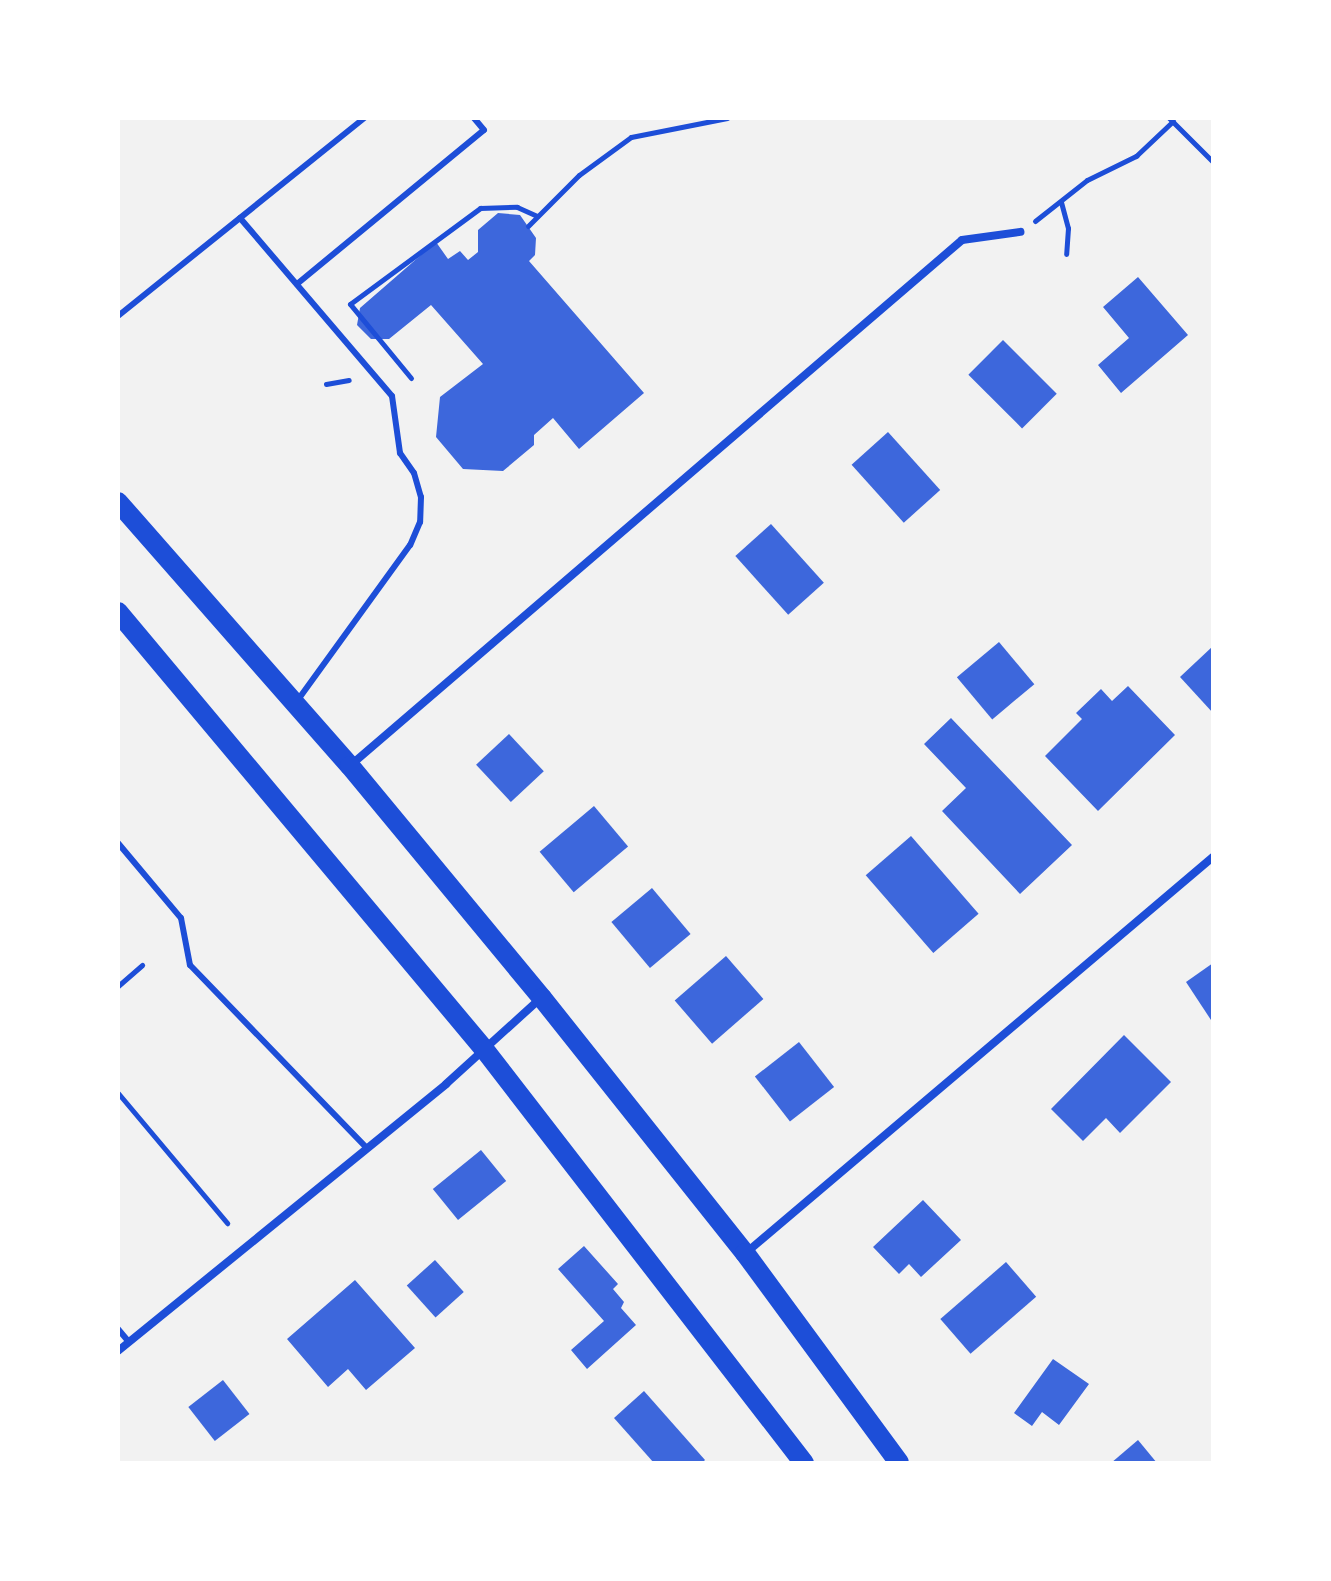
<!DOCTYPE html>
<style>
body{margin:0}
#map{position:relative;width:1331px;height:1581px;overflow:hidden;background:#f2f2f2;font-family:Karla,sans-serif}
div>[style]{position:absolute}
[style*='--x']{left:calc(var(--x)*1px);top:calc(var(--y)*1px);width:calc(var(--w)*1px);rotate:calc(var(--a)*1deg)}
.building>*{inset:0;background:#3d67dc;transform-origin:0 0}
.path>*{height:5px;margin:-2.5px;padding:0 2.5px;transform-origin:2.5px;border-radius:2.5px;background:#1d4ed8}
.service>*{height:6px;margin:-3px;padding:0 3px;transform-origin:3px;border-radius:3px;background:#1d4ed8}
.minor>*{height:8px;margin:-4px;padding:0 4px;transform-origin:4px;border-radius:4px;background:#1d4ed8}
.primary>*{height:20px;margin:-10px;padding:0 10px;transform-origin:10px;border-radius:10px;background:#1d4ed8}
span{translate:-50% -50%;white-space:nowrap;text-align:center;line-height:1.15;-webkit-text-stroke:7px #fff;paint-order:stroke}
.frame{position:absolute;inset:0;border:120px solid #fff;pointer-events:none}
</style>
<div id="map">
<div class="building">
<i style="clip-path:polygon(498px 213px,520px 215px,536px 238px,535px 255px,529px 261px,644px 393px,579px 449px,553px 418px,534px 435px,534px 445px,503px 471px,463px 469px,436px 437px,440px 397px,483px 364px,431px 305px,389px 339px,371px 339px,357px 325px,360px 308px,436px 242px,448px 259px,460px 251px,468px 260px,478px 252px,478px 230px)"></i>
<i style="clip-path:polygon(1138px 277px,1188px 335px,1121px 393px,1098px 365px,1129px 338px,1103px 307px)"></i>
<i style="left:1003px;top:340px;width:76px;height:49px;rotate:45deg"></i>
<i style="left:888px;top:432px;width:78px;height:49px;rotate:48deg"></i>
<i style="left:771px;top:524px;width:79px;height:48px;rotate:48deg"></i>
<i style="left:999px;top:642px;width:55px;height:55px;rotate:50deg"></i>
<i style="clip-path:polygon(1213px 646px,1213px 713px,1180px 677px)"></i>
<i style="clip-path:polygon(1128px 686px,1175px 735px,1098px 811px,1045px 756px,1082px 719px,1076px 713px,1101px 689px,1112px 701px)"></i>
<i style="clip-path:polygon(951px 718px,1072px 845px,1020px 894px,942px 811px,966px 788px,924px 744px)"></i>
<i style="left:509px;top:734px;width:51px;height:45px;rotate:47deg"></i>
<i style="left:594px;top:806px;width:53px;height:71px;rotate:50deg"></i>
<i style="left:911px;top:836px;width:103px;height:60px;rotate:49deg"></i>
<i style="left:652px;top:888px;width:60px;height:53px;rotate:50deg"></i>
<i style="left:726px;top:956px;width:57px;height:68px;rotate:49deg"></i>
<i style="clip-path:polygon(1213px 963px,1213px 1018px,1211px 1020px,1186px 982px)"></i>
<i style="clip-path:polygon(1124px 1035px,1171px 1082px,1120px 1133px,1106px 1118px,1083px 1141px,1051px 1109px)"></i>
<i style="left:799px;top:1042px;width:57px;height:56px;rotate:52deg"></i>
<i style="left:481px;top:1150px;width:40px;height:62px;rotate:51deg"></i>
<i style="clip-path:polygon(923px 1200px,961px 1240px,921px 1277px,909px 1264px,899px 1274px,873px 1247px)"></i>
<i style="clip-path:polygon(584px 1246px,618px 1284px,613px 1289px,624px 1302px,621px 1308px,636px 1325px,587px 1369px,571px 1350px,604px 1321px,558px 1269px)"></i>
<i style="left:435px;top:1260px;width:43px;height:38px;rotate:48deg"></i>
<i style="left:1006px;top:1262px;width:46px;height:87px;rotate:49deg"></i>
<i style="clip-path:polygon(355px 1280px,415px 1348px,366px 1390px,348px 1369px,328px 1387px,287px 1339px)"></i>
<i style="clip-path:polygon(1053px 1359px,1089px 1384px,1059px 1425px,1042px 1412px,1032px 1426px,1014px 1413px)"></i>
<i style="left:223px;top:1380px;width:43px;height:44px;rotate:52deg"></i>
<i style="clip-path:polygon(644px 1391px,705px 1460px,702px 1463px,654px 1463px,614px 1418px)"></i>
<i style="clip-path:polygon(1138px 1440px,1157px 1463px,1111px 1463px)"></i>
</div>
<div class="path">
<i style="--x:1169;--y:118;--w:62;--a:45"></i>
<i style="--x:1061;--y:202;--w:27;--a:75"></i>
<i style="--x:1068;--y:228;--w:26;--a:94"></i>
<i style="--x:1035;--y:221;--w:66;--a:-38.3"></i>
<i style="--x:1087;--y:180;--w:55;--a:-26.1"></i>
<i style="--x:1136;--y:156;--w:51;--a:-43.4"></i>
<i style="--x:528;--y:226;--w:72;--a:-45"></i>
<i style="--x:579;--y:175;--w:64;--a:-36.2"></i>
<i style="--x:631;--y:137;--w:98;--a:-11.2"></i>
<i style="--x:411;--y:378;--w:96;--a:-129.5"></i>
<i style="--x:350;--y:304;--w:162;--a:-36.4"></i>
<i style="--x:480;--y:208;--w:37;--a:-2"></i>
<i style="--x:517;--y:207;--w:22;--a:24"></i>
<i style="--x:326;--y:384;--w:23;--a:-10"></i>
<i style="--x:118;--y:986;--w:32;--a:-41"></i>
<i style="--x:118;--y:1093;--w:170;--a:50"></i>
</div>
<div class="service">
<i style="--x:240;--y:218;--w:234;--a:49.5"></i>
<i style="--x:392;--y:396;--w:58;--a:82"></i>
<i style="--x:400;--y:453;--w:24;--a:55"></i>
<i style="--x:414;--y:473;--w:25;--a:74"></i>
<i style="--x:421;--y:497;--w:25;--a:92"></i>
<i style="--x:420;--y:522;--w:25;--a:113"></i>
<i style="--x:410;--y:545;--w:191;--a:125.9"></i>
<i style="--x:297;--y:284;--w:242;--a:-39.5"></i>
<i style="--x:484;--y:130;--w:16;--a:-130"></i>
<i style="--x:118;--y:316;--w:316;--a:-38.8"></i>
<i style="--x:118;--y:843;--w:98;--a:50"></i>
<i style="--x:181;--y:918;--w:48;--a:79.2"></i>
<i style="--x:190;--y:965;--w:255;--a:46"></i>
<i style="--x:118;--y:1329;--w:17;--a:50"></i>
</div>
<div class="minor">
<i style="--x:352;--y:764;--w:804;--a:-40.66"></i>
<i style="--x:962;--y:240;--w:59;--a:-7.9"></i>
<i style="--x:747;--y:1252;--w:611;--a:-40.29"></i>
<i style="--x:118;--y:1351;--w:423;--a:-39.1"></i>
<i style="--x:446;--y:1084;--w:128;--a:-42.2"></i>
</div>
<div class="primary">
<i style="--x:118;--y:502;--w:351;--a:48.7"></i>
<i style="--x:350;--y:766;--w:301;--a:50.4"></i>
<i style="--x:542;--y:998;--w:326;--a:51.5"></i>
<i style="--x:745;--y:1253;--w:260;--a:53.7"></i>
<i style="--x:118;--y:612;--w:570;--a:50.05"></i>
<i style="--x:484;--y:1049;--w:523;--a:52.3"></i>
</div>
<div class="frame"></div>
</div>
